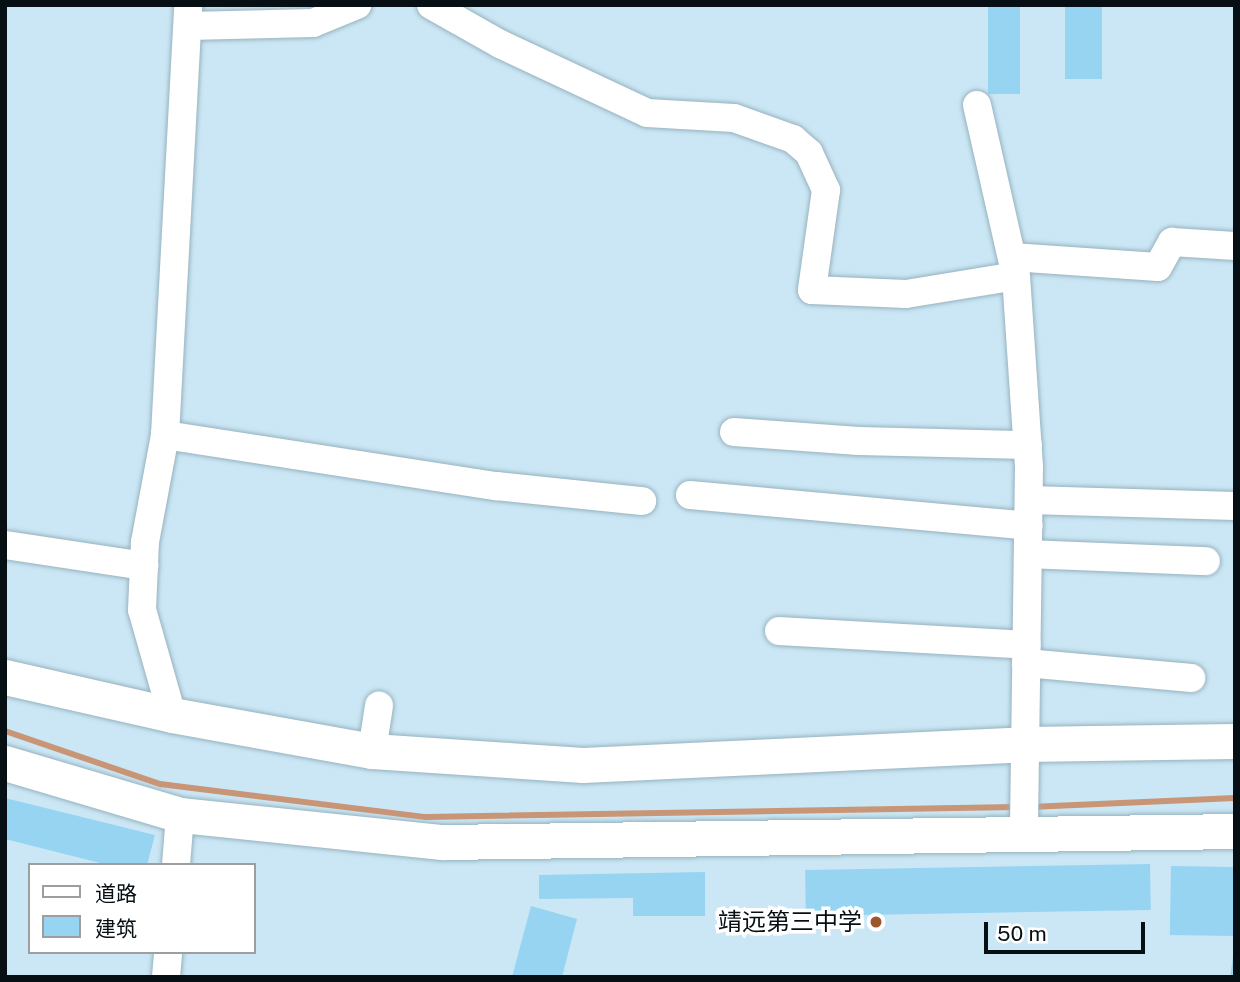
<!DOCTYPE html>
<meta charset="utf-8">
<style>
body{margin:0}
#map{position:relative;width:1240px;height:982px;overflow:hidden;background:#cbe7f5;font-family:"Public Sans","Noto Sans SC",sans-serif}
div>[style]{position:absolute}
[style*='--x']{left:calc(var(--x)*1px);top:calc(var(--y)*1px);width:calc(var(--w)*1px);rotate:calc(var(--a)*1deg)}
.stream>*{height:6px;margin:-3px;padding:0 3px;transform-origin:3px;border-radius:3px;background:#c99577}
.building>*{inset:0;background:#97d4f2;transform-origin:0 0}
.roads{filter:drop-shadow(0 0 2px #97b2bf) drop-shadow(0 0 2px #97b2bf)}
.minor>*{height:28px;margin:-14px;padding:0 14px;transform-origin:14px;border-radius:14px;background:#fff}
.major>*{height:35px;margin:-17.5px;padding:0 17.5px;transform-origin:17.5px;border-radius:17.5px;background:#fff}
.dots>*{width:19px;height:19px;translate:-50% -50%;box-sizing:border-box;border:4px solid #fff;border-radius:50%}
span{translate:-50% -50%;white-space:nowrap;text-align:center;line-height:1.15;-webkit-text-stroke:7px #fff;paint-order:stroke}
.poi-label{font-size:24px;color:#060f14}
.right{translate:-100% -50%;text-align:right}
.frame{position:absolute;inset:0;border:7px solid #060f14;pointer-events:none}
.legend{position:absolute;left:28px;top:863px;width:228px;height:91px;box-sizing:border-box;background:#fff;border:2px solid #9b9fa1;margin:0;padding:9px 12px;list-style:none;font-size:21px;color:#060f14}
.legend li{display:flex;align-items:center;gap:14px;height:35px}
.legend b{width:35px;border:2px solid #9b9fa1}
.scale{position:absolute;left:984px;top:922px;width:161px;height:32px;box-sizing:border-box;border:4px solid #060f14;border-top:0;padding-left:9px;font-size:21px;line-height:24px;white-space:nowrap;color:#060f14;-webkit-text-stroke:5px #fff;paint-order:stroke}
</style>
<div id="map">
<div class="stream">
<i style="--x:5;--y:731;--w:164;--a:18.9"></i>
<i style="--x:160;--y:784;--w:268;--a:7.1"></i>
<i style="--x:426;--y:817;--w:590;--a:-0.97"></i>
<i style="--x:1030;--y:807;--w:205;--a:-2.5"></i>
</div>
<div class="building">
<i style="left:988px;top:5px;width:32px;height:89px"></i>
<i style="left:1065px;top:5px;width:37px;height:74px"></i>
<i style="clip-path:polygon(5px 798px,155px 835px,147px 865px,108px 865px,5px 839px)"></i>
<i style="left:1150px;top:864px;width:46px;height:345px;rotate:89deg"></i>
<i style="left:1171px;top:866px;width:64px;height:69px;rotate:1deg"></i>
<i style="clip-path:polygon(705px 872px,705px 916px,633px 916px,633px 898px,539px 899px,539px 875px)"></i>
<i style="clip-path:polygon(531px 906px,577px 919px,562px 977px,512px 977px)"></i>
<i style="clip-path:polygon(1233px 957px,1235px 977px,1230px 977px)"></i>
</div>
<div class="roads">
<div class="minor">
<i style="--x:431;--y:5;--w:79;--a:29.5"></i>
<i style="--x:500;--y:44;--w:162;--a:25.1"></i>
<i style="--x:647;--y:113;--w:87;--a:3.3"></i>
<i style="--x:734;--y:118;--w:63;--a:19.6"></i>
<i style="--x:793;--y:139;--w:21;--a:41"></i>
<i style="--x:809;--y:153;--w:41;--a:65.3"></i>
<i style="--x:826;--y:190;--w:101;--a:98"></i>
<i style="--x:812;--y:290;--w:94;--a:2.4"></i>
<i style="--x:906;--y:294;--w:111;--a:-9.3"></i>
<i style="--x:189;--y:26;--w:124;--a:-1.4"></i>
<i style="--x:313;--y:23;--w:48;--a:-22.2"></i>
<i style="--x:977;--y:105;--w:175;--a:77.2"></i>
<i style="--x:1016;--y:276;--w:191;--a:86.1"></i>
<i style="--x:1029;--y:467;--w:368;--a:90.8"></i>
<i style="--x:1012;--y:257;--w:146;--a:3.9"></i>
<i style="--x:1158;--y:267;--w:29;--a:-61"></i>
<i style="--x:1172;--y:242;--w:63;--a:3.6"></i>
<i style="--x:734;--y:432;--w:125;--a:4.1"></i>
<i style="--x:859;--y:441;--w:169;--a:1.4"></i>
<i style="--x:165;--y:435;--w:335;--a:8.8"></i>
<i style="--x:496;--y:486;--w:147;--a:5.9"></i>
<i style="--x:690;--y:495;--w:340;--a:5.2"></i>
<i style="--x:1029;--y:500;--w:206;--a:1.7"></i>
<i style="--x:5;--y:545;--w:141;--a:8.6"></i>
<i style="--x:1028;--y:554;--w:178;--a:2.3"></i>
<i style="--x:779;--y:631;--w:248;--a:3.2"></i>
<i style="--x:1026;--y:663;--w:166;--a:5.2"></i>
<i style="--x:172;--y:715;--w:109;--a:-105.9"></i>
<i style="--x:142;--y:610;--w:68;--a:-87.5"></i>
<i style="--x:145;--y:542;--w:109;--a:-79.4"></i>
<i style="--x:165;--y:435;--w:431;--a:-86.9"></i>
<i style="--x:372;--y:751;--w:46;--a:-81.2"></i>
<i style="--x:176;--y:865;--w:50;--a:-85.4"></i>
<i style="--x:166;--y:977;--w:25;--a:-85"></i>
</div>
<div class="major">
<i style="--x:5;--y:677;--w:171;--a:12.8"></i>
<i style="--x:172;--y:715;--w:203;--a:10.2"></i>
<i style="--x:372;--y:751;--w:211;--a:3.8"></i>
<i style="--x:583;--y:765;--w:442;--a:-2.7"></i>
<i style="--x:1025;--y:744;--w:210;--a:-0.8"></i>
<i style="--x:5;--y:763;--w:183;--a:16.5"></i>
<i style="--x:180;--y:815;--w:263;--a:5.9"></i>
<i style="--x:442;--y:842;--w:793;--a:-0.79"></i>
</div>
</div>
<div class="dots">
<i style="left:876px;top:922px;background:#9c562b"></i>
</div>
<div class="poi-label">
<span class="right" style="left:862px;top:922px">靖远第三中学</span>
</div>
<div class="frame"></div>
<ul class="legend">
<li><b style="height:9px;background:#fff"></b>道路</li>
<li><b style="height:19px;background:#97d4f2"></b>建筑</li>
</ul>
<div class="scale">50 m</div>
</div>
